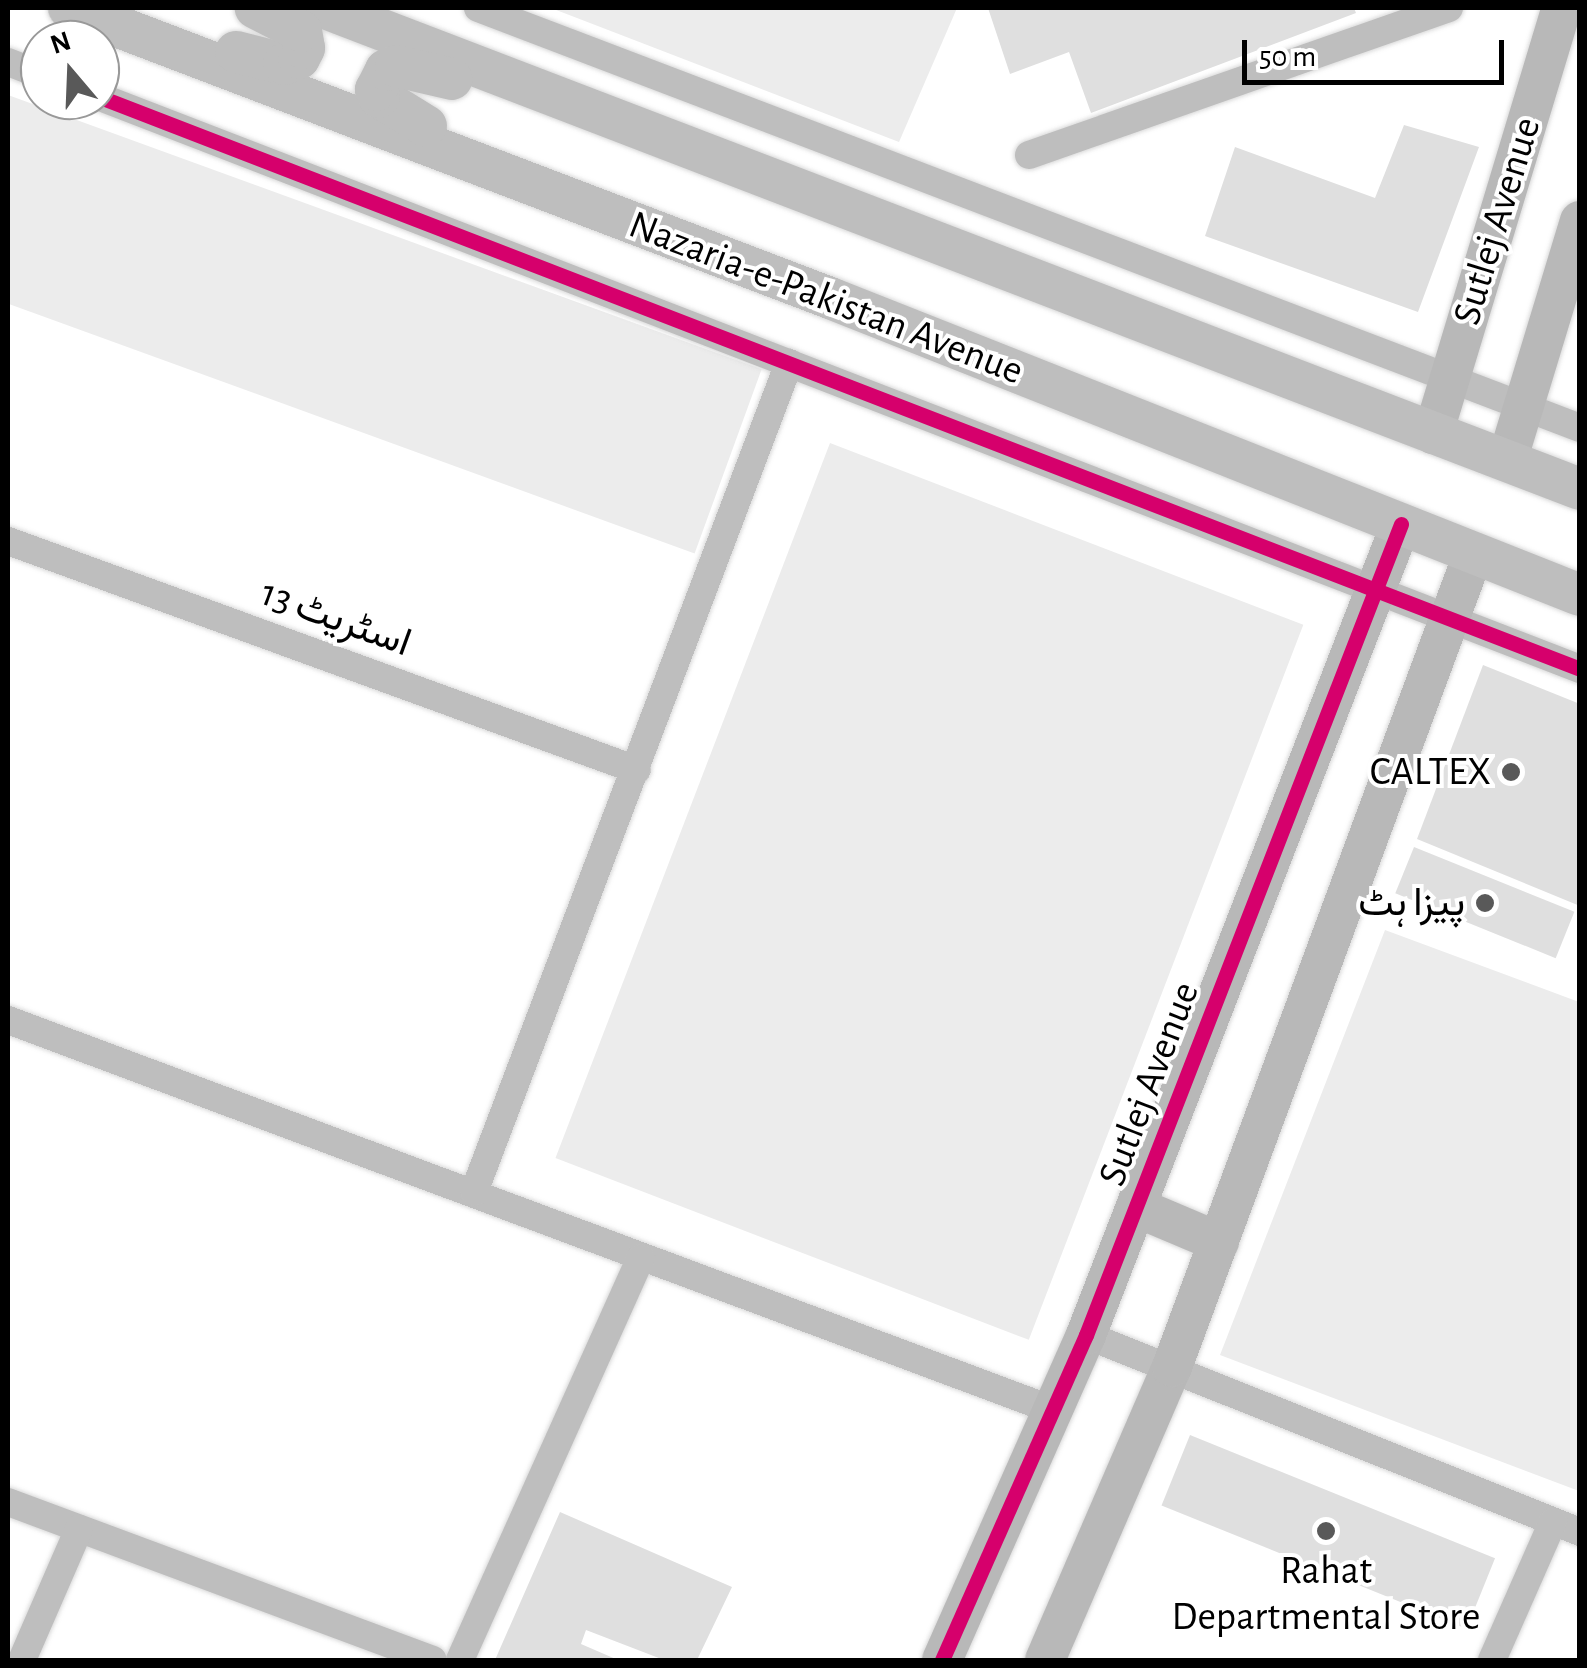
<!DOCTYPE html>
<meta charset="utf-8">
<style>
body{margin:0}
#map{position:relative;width:1587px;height:1668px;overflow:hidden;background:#fff;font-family:"Alegreya Sans",Vazirmatn,sans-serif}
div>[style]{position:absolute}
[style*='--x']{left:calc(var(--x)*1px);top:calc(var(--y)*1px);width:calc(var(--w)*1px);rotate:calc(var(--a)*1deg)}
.green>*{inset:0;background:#ececec;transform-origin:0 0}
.building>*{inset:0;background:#dfdfdf;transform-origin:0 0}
.roads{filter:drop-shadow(0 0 2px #dbdbdb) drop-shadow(0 0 2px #dbdbdb)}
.street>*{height:28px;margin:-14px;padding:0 14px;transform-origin:14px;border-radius:14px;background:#bebebe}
.secondary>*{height:40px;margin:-20px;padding:0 20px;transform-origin:20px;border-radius:20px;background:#b8b8b8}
.primary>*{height:42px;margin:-21px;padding:0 21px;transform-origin:21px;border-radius:21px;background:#bebebe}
.cycleway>*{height:15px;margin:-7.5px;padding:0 7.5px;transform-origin:7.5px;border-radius:7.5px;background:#d6006c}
.dots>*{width:28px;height:28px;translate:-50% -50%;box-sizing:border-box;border:5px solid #fff;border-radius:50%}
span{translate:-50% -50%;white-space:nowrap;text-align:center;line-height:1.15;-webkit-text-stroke:8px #fff;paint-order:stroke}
.street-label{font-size:40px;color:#000}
.poi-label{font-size:40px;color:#000}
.right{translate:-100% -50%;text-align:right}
.frame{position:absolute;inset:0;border:10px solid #000;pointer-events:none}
.north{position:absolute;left:20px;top:20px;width:100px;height:100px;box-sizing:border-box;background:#fff;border:2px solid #999;border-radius:50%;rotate:341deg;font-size:28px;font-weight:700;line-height:40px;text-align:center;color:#000}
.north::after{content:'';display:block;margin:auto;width:35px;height:45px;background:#595959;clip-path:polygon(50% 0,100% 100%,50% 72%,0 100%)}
.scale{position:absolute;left:1242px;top:40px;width:262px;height:45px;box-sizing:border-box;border:5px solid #000;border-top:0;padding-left:12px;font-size:30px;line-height:35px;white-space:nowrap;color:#000;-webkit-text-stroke:8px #fff;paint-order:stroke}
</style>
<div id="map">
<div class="green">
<i style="clip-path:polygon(551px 8px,957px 8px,899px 142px)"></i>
<i style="left:8px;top:95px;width:802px;height:196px;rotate:20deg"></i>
<i style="left:830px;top:443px;width:507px;height:766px;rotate:21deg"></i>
<i style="clip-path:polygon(1385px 930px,1579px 1002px,1579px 1491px,1220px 1355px)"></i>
</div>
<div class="building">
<i style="clip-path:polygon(988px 8px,1354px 8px,1356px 13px,1091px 113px,1069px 52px,1010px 74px)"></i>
<i style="clip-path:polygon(1404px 125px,1479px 147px,1418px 312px,1205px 236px,1235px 147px,1375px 198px)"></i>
<i style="clip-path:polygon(1483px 665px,1580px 704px,1580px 906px,1417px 839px)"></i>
<i style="left:1414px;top:847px;width:173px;height:50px;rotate:22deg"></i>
<i style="left:1190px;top:1435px;width:329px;height:76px;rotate:22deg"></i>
<i style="clip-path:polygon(560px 1512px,732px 1587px,697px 1660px,664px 1660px,586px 1630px,581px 1644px,618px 1660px,495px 1660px)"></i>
</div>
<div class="roads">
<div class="street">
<i style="--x:478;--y:8;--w:1179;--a:20.86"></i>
<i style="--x:8;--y:62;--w:34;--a:21"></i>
<i style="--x:100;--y:97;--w:1587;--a:21.13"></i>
<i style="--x:1029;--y:155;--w:445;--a:-19.3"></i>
<i style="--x:8;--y:541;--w:669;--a:20.01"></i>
<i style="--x:8;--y:1020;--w:1115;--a:20.47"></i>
<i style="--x:474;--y:1192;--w:887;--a:-69.19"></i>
<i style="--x:1086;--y:1335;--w:532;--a:21.74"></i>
<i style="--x:8;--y:1502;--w:453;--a:20.4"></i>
<i style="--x:22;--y:1660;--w:143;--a:-66.5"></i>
<i style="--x:460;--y:1660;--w:441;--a:-65.8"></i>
<i style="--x:1492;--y:1660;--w:151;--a:-66.2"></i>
</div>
<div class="secondary">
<i style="--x:1433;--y:434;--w:445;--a:-73.2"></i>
<i style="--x:1507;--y:461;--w:251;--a:-73.1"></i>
<i style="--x:1136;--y:1207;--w:90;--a:22.9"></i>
<i style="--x:942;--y:1660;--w:355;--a:-66.1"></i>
<i style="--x:1086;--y:1335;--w:870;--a:-68.77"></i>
<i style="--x:1045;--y:1660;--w:319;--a:-66.6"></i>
<i style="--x:1172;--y:1367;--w:866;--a:-69.66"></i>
</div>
<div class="primary">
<i style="--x:69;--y:8;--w:814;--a:20.86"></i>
<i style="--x:830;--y:298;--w:807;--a:21.6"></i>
<i style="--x:325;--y:8;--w:1344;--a:20.97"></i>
<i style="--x:236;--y:52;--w:49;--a:14"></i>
<i style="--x:284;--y:64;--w:16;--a:-22"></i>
<i style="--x:299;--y:58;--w:11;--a:-63"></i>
<i style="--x:304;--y:48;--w:17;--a:-100"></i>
<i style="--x:301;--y:31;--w:51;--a:-152.9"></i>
<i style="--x:426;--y:126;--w:55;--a:-148.3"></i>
<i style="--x:379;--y:97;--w:8;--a:-113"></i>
<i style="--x:376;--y:90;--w:22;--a:-63"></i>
<i style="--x:386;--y:70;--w:11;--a:-22"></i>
<i style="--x:396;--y:66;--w:57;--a:13.1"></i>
</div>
</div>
<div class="cycleway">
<i style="--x:100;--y:97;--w:1587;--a:21.13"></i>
<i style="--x:942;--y:1660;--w:355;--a:-66.1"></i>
<i style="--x:1086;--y:1335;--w:870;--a:-68.77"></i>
</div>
<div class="dots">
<i style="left:1511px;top:772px;background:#595959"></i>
<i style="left:1485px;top:903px;background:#595959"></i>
<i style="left:1326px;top:1531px;background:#595959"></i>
</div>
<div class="street-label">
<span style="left:1497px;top:221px;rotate:-73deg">Sutlej Avenue</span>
<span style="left:826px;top:298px;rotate:21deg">Nazaria-e-Pakistan Avenue</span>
<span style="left:336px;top:618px;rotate:20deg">اسٹریٹ 13</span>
<span style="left:1149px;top:1084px;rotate:-69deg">Sutlej Avenue</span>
</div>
<div class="poi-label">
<span class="right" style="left:1491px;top:772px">CALTEX</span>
<span class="right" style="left:1465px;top:903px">پیزا ہٹ</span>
<span style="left:1326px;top:1594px">Rahat<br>Departmental Store</span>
</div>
<div class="frame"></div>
<div class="north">N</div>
<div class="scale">50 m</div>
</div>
